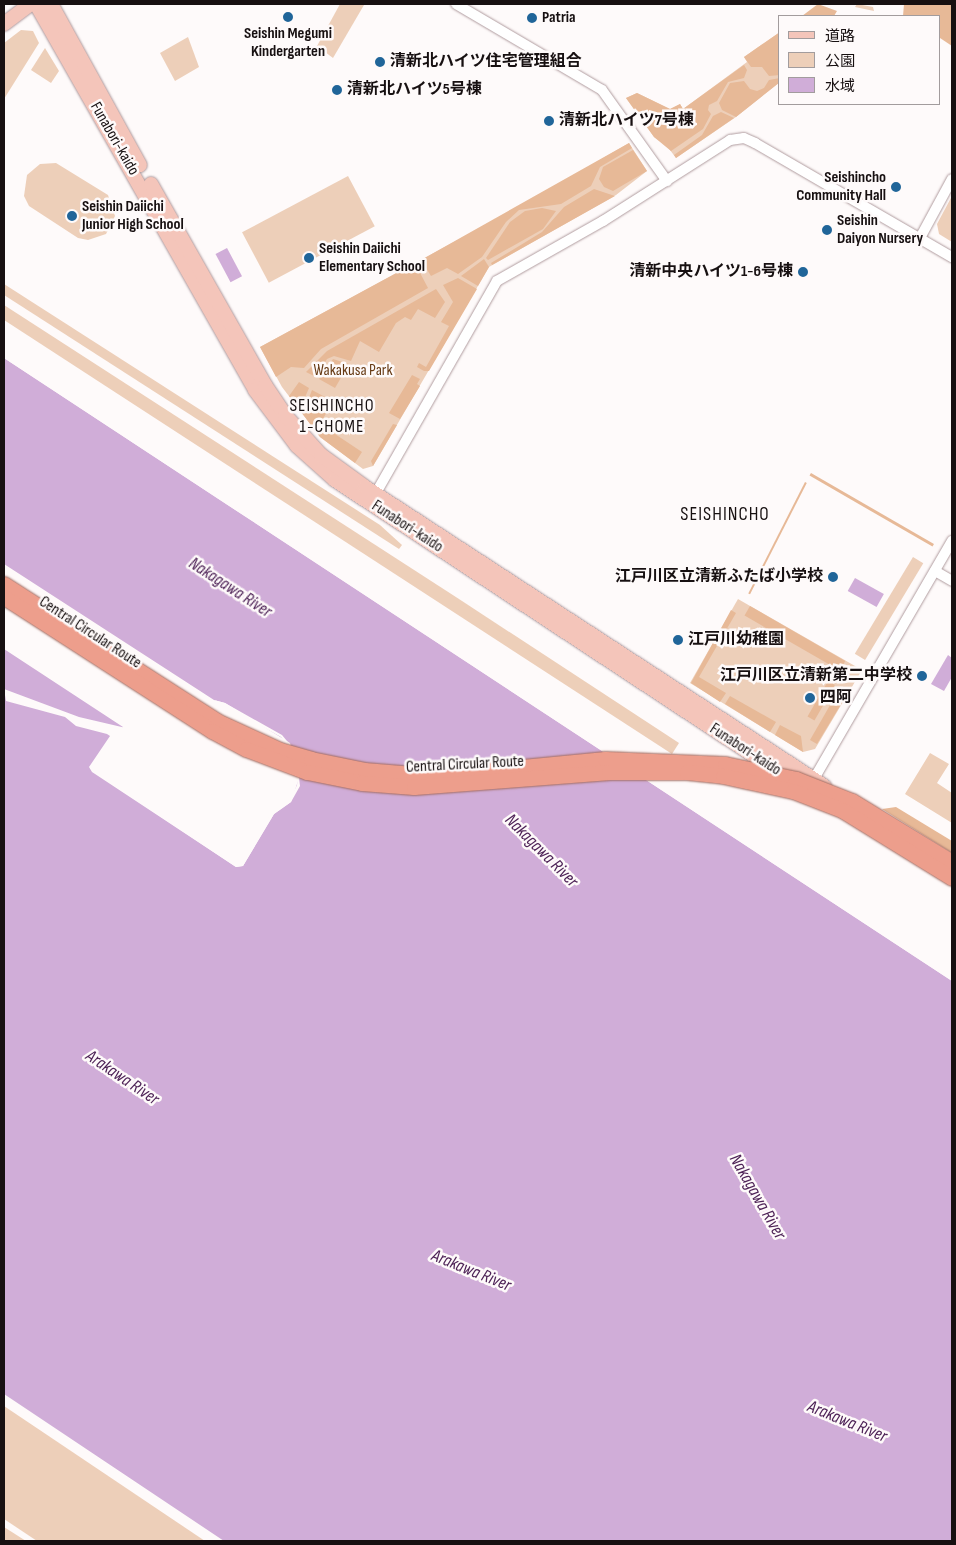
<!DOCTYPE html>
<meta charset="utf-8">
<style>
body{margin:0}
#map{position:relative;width:956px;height:1545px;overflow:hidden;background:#fefafa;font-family:"Sofia Sans Condensed","Noto Sans JP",sans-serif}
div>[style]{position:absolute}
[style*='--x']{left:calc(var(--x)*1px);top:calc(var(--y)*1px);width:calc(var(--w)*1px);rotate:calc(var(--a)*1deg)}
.green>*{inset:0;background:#edcfb9;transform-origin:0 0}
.forest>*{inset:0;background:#e7b997;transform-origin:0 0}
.water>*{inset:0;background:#d0add8;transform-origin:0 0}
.pier>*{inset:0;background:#fefafa}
.roads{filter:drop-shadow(0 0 1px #b09c9f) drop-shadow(0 0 1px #b09c9f)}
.tertiary>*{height:10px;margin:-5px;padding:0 5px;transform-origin:5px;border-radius:5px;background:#fff}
.primary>*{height:14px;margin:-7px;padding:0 7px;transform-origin:7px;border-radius:7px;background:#f4c5ba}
.bridges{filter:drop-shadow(0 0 1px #a26c61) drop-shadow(0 0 1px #a26c61)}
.motorway-bridge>*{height:15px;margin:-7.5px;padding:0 7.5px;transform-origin:7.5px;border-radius:7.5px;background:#ed9e8c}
.dots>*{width:14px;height:14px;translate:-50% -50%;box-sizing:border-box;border:2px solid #fefafa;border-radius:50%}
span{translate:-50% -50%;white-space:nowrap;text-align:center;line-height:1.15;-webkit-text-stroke:5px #fefafa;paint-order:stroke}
.poi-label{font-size:16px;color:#171011;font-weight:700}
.left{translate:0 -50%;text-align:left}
.right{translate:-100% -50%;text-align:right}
.street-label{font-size:16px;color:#171011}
.park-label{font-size:16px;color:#673b15}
.neighbourhood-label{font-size:18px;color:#171011;letter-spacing:1px}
.water-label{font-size:18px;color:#4f2458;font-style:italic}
.quarter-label{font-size:19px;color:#171011;letter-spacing:1px}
.frame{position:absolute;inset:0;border:5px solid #171011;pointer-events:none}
.legend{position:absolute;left:778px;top:15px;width:162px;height:90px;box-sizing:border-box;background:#fefafa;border:1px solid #a29c9d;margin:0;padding:6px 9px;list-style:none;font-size:15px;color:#171011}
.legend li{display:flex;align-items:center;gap:10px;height:25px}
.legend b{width:25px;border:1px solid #a29c9d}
</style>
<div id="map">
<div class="green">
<i style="clip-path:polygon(340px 4px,364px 5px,333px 58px,317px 46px)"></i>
<i style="clip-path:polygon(857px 4px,873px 7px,874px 11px,855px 7px)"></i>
<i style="clip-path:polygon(21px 30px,33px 31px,39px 43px,4px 99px,4px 43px)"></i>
<i style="clip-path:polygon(780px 32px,780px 82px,736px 117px,676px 158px,667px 146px,654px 137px,626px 98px,637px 93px,670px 109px,680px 104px,683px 109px,747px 62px,744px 57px)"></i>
<i style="clip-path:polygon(188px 37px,199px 67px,175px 81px,160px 53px)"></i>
<i style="clip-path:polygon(45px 48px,59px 71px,51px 83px,31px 70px)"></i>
<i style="clip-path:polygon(629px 143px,647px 171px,616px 195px,489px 267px,373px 466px,363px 469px,320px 437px,282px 387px,260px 347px,528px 202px)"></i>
<i style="clip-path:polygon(56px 163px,108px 195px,115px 216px,106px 234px,88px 240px,78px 238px,29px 206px,24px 196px,27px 175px,40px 164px)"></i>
<i style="left:348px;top:176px;width:57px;height:120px;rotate:62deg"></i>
<i style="clip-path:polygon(952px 196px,952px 242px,939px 234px,937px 224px)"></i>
<i style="clip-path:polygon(4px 284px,380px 525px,402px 545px,399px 549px,4px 295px)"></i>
<i style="clip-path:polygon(4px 305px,459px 599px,679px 743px,672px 754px,4px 320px)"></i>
<i style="left:913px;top:557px;width:12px;height:113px;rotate:31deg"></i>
<i style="clip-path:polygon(738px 599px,862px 670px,815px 749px,803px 752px,690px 683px)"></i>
<i style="clip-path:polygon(930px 753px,949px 764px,937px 783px,952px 793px,952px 823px,905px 794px)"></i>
<i style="clip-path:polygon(4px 1406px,205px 1541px,37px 1541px,4px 1519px)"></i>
<i style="clip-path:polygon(4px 1527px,26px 1541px,4px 1541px)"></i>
</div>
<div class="forest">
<i style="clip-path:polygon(818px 4px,837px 11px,834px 16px,802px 16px)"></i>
<i style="clip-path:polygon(904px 4px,952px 4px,952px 46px,940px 38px,940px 16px,903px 16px)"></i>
<i style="clip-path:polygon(780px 32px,780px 75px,769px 76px,762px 67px,751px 67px,744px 57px)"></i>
<i style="clip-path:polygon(744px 65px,747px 70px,744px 78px,728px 82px,717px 101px,709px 105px,708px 110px,711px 114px,703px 129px,671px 151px,654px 137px,626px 98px,637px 93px,670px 109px,680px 104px,683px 109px)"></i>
<i style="clip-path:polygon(780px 78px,780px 82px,736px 117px,722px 110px,719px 103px,730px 83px,744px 81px,750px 89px,757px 91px,764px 88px,769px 80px)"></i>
<i style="clip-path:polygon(721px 112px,734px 118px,676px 158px,674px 155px,702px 135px,713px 116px)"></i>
<i style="clip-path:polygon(629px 143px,632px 148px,600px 167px,591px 186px,561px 204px,519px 210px,506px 222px,482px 257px,458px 274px,447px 268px,431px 276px,421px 260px)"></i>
<i style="clip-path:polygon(633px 150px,647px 171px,613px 191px,604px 187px,599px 179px,603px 167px)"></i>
<i style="clip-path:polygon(594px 189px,615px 196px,492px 265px,491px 263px,542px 232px,564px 207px)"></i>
<i style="clip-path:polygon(542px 208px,556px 211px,543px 229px,488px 260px,486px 258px,510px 222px,525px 211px)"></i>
<i style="clip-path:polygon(484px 259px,489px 267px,478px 286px,461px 276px)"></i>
<i style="clip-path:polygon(411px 265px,415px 271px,418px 269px,428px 288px,321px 349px,304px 368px,291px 367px,276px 377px,260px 347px)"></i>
<i style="clip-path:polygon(458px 278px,477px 289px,429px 371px,424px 371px,417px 367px,419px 363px,426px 367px,449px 326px,441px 322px,453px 302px,443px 285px)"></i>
<i style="clip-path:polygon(436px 289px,445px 302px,435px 318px,418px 309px,411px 320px,405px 317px,396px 323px,379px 352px,360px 341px,351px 361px,334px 356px,327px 359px,316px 377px,306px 372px,327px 351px)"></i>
<i style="clip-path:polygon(333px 359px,349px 364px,335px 388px,319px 379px)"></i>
<i style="clip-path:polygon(412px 375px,420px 379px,417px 384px,420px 386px,400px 419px,389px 413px)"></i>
<i style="clip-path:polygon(299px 382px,309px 388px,303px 402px,311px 413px,318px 413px,329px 401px,332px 403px,320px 424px,362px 452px,355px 463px,320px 437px,289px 396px)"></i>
<i style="clip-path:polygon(312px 390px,327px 398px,317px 410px,311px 409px,307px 403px)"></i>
<i style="clip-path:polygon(393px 424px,397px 425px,373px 466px,371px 461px)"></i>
<i style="left:811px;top:473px;width:142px;height:3px;rotate:30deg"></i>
<i style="left:805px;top:482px;width:2px;height:125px;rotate:27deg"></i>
<i style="left:750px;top:606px;width:110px;height:11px;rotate:30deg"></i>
<i style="clip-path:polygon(731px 610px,736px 613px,699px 677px,726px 693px,720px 702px,691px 683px)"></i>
<i style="left:828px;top:681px;width:8px;height:41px;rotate:30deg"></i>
<i style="clip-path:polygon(841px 686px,849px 691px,817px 744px,810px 740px)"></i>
<i style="clip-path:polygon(730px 696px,776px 722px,770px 732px,725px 704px)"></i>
<i style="clip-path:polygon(780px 725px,801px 736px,803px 752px,775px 735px)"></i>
<i style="clip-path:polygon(896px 807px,952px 841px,952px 853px,882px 809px)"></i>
</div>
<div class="water">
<i style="left:227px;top:248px;width:32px;height:13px;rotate:62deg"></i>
<i style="clip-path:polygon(4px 358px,952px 981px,952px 1541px,224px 1541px,4px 1394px,4px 649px,123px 727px,92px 771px,236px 867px,243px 866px,274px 814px,291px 802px,300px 775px,290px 743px,225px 703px,214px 700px,4px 564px)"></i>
<i style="left:855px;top:578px;width:33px;height:15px;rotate:29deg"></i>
<i style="clip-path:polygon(948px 655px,952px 658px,952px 677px,944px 691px,931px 684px)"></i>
</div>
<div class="pier">
<i style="clip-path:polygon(4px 356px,952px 978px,952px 981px,4px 358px)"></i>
<i style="clip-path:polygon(4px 689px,79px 717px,126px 728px,95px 771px,236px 865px,242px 864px,272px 812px,289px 801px,297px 785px,298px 775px,293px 753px,281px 737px,214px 700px,225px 703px,282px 735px,296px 752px,300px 786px,291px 802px,274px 814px,243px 866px,236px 867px,92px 772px,89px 767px,110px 736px,107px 734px,76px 726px,65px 717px,6px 701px)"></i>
</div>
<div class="roads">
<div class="tertiary">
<i style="--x:456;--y:4;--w:169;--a:30.5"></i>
<i style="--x:602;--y:90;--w:112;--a:54.5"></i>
<i style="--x:920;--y:238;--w:67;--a:-61.5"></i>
<i style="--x:372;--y:500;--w:252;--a:-60.3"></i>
<i style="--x:497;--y:281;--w:122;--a:-29.5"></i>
<i style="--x:603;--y:221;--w:151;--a:-32.5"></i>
<i style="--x:730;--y:140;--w:14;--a:-8"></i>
<i style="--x:744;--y:138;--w:12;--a:24"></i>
<i style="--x:755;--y:143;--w:228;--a:30.1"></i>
<i style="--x:935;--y:571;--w:20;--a:30"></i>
<i style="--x:811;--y:784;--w:281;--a:-59.9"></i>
</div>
<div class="primary">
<i style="--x:36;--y:4;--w:444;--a:60.4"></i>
<i style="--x:255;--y:390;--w:70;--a:53.1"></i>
<i style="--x:297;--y:446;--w:51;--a:41.8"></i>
<i style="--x:335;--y:480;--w:536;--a:33.36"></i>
<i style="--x:51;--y:4;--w:184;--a:61.1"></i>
<i style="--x:4;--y:24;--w:34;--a:-37"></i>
<i style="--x:151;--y:184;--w:231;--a:60.4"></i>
<i style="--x:265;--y:385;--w:36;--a:56"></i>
<i style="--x:285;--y:415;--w:54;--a:48"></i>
<i style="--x:321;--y:455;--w:54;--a:36"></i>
<i style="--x:365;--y:487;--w:548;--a:33.08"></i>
</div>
</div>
<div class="bridges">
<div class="motorway-bridge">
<i style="--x:4;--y:584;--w:253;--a:32.7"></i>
<i style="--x:217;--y:721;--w:69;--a:24.7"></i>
<i style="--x:280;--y:750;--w:32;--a:16"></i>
<i style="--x:311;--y:759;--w:54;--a:11.7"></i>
<i style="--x:364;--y:770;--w:49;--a:4.7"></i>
<i style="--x:413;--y:774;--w:68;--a:-2.5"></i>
<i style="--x:481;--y:771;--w:125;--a:-5.5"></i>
<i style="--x:605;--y:759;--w:120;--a:2.4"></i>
<i style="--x:725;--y:764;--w:73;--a:11.9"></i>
<i style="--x:796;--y:779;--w:60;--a:21.4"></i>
<i style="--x:852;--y:801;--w:117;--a:31.4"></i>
<i style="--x:4;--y:597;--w:247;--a:32.8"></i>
<i style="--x:212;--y:731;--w:38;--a:28"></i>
<i style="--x:246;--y:749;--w:65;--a:20.7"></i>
<i style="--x:307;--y:772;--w:56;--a:11.3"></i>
<i style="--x:362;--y:783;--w:52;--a:4.4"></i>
<i style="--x:414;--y:787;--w:196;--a:-4.4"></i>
<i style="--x:609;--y:772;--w:78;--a:0"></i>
<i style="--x:687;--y:772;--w:36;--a:6"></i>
<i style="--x:723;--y:776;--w:72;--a:12.1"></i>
<i style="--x:793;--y:791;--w:53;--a:21.2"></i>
<i style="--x:842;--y:810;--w:129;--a:31.7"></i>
</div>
</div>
<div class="dots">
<i style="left:288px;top:17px;background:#206599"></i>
<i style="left:532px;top:18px;background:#206599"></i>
<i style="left:380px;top:62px;background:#206599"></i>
<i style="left:337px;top:90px;background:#206599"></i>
<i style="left:549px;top:121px;background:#206599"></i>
<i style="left:896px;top:187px;background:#206599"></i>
<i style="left:72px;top:216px;background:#206599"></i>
<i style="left:827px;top:230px;background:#206599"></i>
<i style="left:309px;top:258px;background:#206599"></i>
<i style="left:803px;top:272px;background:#206599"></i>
<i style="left:833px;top:577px;background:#206599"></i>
<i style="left:678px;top:640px;background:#206599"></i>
<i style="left:922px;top:676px;background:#206599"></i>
<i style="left:810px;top:698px;background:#206599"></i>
</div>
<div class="poi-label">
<span class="left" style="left:542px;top:18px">Patria</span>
<span style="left:288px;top:43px">Seishin Megumi<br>Kindergarten</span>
<span class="left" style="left:390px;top:62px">清新北ハイツ住宅管理組合</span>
<span class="left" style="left:347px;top:90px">清新北ハイツ5号棟</span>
<span class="left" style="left:559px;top:121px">清新北ハイツ7号棟</span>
<span class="right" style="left:886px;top:187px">Seishincho<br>Community Hall</span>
<span class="left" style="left:82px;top:216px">Seishin Daiichi<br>Junior High School</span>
<span class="left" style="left:837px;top:230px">Seishin<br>Daiyon Nursery</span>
<span class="left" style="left:319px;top:258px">Seishin Daiichi<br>Elementary School</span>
<span class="right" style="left:793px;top:272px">清新中央ハイツ1-6号棟</span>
<span class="right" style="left:823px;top:577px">江戸川区立清新ふたば小学校</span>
<span class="left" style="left:688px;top:640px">江戸川幼稚園</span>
<span class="right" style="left:912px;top:676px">江戸川区立清新第二中学校</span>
<span class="left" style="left:820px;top:698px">四阿</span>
</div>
<div class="street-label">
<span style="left:114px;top:139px;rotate:60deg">Funabori-kaido</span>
<span style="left:407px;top:527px;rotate:33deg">Funabori-kaido</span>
<span style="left:90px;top:633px;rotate:33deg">Central Circular Route</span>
<span style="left:745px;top:750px;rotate:33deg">Funabori-kaido</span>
<span style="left:465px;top:765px;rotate:-3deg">Central Circular Route</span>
</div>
<div class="park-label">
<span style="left:353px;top:371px">Wakakusa Park</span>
</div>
<div class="neighbourhood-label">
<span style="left:332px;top:417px">SEISHINCHO<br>1-CHOME</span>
</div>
<div class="water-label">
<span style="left:230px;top:588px;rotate:33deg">Nakagawa River</span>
<span style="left:541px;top:851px;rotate:45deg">Nakagawa River</span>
<span style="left:122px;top:1078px;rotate:34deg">Arakawa River</span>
<span style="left:757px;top:1197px;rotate:60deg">Nakagawa River</span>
<span style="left:471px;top:1271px;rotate:22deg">Arakawa River</span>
<span style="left:847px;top:1422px;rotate:22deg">Arakawa River</span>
</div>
<div class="quarter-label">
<span style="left:725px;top:515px">SEISHINCHO</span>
</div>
<div class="frame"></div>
<ul class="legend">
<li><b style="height:6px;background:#f4c5ba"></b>道路</li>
<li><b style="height:14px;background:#edcfb9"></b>公園</li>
<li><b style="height:14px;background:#d0add8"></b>水域</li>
</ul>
</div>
